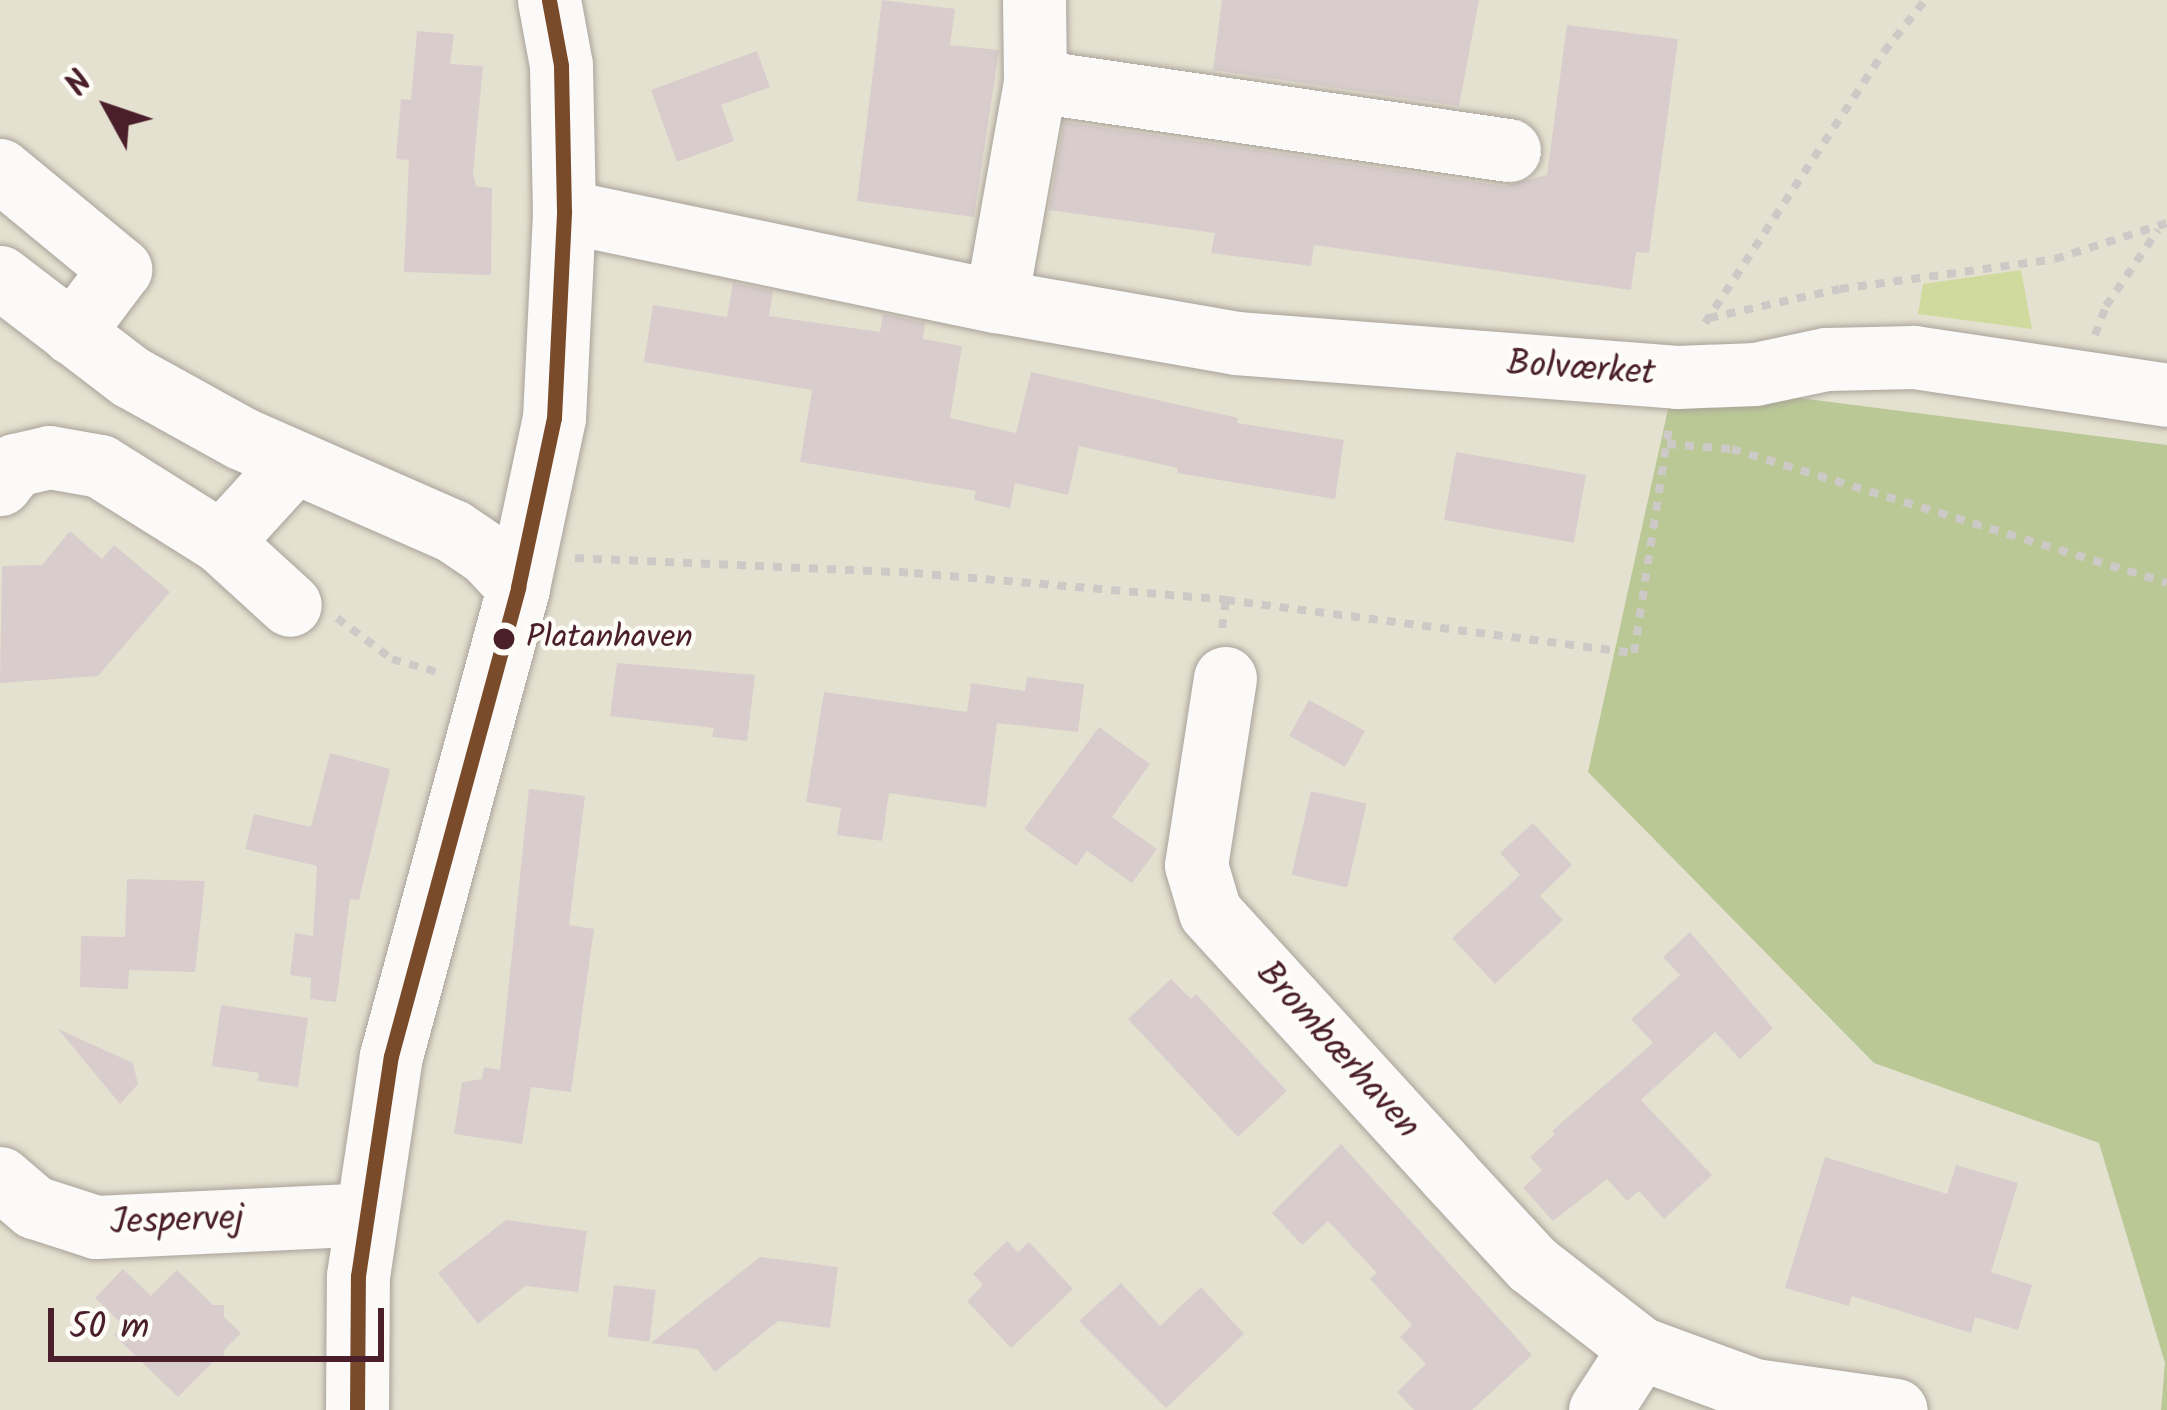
<!DOCTYPE html>
<meta charset="utf-8">
<style>
body{margin:0}
#map{position:relative;width:2167px;height:1410px;overflow:hidden;background:#e5e1d0;font-family:Kalam,sans-serif}
div>[style]{position:absolute}
[style*='--x']{left:calc(var(--x)*1px);top:calc(var(--y)*1px);width:calc(var(--w)*1px);rotate:calc(var(--a)*1deg)}
.green>*{inset:0;background:#d0d99e}
.forest>*{inset:0;background:#bac896}
.building>*{inset:0;background:#d8cdcc;transform-origin:0 0}
.path>*{height:8px;margin-top:-4px;transform-origin:0;background:repeating-linear-gradient(90deg,#cdc9c6 0 9px,transparent 0 18px)}
.roads{filter:drop-shadow(0 0 3px #a9a29a) drop-shadow(0 0 3px #a9a29a)}
.minor>*{height:63px;margin:-31.5px;padding:0 31.5px;transform-origin:31.5px;border-radius:31.5px;background:#fbfaf8}
.bus-1>*{height:15px;margin:-7.5px;padding:0 7.5px;transform-origin:7.5px;border-radius:7.5px;background:#7a4b2a}
.dots>*{width:33px;height:33px;translate:-50% -50%;box-sizing:border-box;border:6px solid #fdfcf7;border-radius:50%}
span{translate:-50% -50%;white-space:nowrap;text-align:center;line-height:1.15;-webkit-text-stroke:9px #fdfcf7;paint-order:stroke}
.bus-label{font-size:33px;color:#4a1f2b}
.left{translate:0 -50%;text-align:left}
.street-label{font-size:36px;color:#4a1f2b}
.north{position:absolute;left:48px;top:48px;width:120px;height:120px;-webkit-text-stroke:9px #fdfcf7;paint-order:stroke;rotate:310deg;font-size:33px;font-weight:700;line-height:48px;text-align:center;color:#4a1f2b}
.north::after{content:'';display:block;margin:auto;width:42px;height:54px;background:#4a1f2b;clip-path:polygon(50% 0,100% 100%,50% 72%,0 100%)}
.scale{position:absolute;left:48px;top:1308px;width:336px;height:54px;box-sizing:border-box;border:6px solid #4a1f2b;border-top:0;padding-left:15px;font-size:36px;line-height:42px;white-space:nowrap;color:#4a1f2b;-webkit-text-stroke:9px #fdfcf7;paint-order:stroke}
</style>
<div id="map">
<div class="green">
<i style="clip-path:polygon(2021px 270px,2032px 329px,1918px 314px,1923px 284px)"></i>
</div>
<div class="forest">
<i style="clip-path:polygon(1674px 382px,2167px 445px,2167px 1410px,2161px 1410px,2165px 1363px,2099px 1143px,1874px 1063px,1588px 772px)"></i>
</div>
<div class="building">
<i style="clip-path:polygon(882px 0,955px 9px,950px 45px,999px 50px,974px 217px,857px 201px)"></i>
<i style="clip-path:polygon(1222px 0,1479px 0,1459px 106px,1213px 70px)"></i>
<i style="clip-path:polygon(1567px 25px,1678px 39px,1649px 253px,1636px 252px,1631px 290px,1314px 245px,1311px 266px,1211px 253px,1215px 233px,1049px 210px,1064px 122px,1504px 186px,1547px 175px)"></i>
<i style="clip-path:polygon(417px 31px,454px 34px,450px 64px,483px 66px,473px 173px,476px 186px,492px 188px,491px 275px,404px 272px,409px 160px,396px 159px,401px 99px,411px 100px)"></i>
<i style="clip-path:polygon(757px 51px,770px 87px,721px 105px,734px 141px,677px 162px,651px 90px)"></i>
<i style="clip-path:polygon(733px 283px,773px 291px,769px 316px,880px 332px,883px 314px,925px 323px,923px 339px,962px 346px,950px 418px,1016px 433px,1031px 372px,1238px 418px,1237px 423px,1344px 440px,1335px 499px,1177px 473px,1178px 468px,1079px 446px,1068px 495px,1015px 483px,1010px 508px,974px 500px,976px 491px,800px 462px,812px 390px,644px 362px,653px 305px,727px 317px)"></i>
<i style="left:1456px;top:452px;width:132px;height:69px;rotate:10deg"></i>
<i style="clip-path:polygon(70px 531px,102px 559px,114px 545px,170px 592px,98px 676px,0 683px,2px 566px,42px 565px)"></i>
<i style="clip-path:polygon(617px 663px,755px 675px,747px 741px,712px 737px,714px 728px,610px 716px)"></i>
<i style="clip-path:polygon(1027px 677px,1084px 684px,1078px 732px,997px 723px,986px 807px,889px 793px,882px 841px,837px 835px,841px 808px,806px 802px,824px 692px,967px 712px,971px 683px,1025px 691px)"></i>
<i style="left:1309px;top:700px;width:64px;height:41px;rotate:29deg"></i>
<i style="clip-path:polygon(1099px 727px,1150px 764px,1112px 817px,1157px 849px,1132px 883px,1087px 851px,1076px 866px,1024px 829px)"></i>
<i style="clip-path:polygon(330px 753px,390px 769px,359px 900px,350px 899px,336px 1002px,310px 999px,311px 978px,290px 975px,295px 933px,313px 936px,317px 866px,245px 849px,254px 814px,311px 827px)"></i>
<i style="clip-path:polygon(529px 789px,585px 796px,569px 925px,594px 929px,571px 1092px,531px 1087px,522px 1144px,454px 1134px,462px 1082px,482px 1079px,484px 1067px,500px 1070px)"></i>
<i style="left:1311px;top:791px;width:57px;height:86px;rotate:13deg"></i>
<i style="clip-path:polygon(1533px 823px,1572px 865px,1540px 896px,1563px 920px,1495px 984px,1452px 938px,1520px 875px,1500px 853px)"></i>
<i style="clip-path:polygon(127px 879px,205px 881px,195px 972px,129px 970px,128px 989px,80px 987px,81px 936px,125px 937px)"></i>
<i style="clip-path:polygon(1690px 932px,1773px 1028px,1740px 1059px,1715px 1032px,1641px 1100px,1712px 1175px,1664px 1219px,1639px 1191px,1627px 1201px,1607px 1179px,1553px 1221px,1523px 1188px,1542px 1170px,1530px 1157px,1555px 1134px,1552px 1131px,1653px 1043px,1631px 1019px,1680px 975px,1663px 957px)"></i>
<i style="clip-path:polygon(1171px 979px,1191px 999px,1196px 994px,1287px 1091px,1238px 1137px,1128px 1019px)"></i>
<i style="clip-path:polygon(221px 1005px,308px 1018px,298px 1087px,258px 1081px,259px 1073px,212px 1066px)"></i>
<i style="clip-path:polygon(58px 1029px,133px 1063px,138px 1084px,120px 1104px)"></i>
<i style="clip-path:polygon(1341px 1144px,1532px 1355px,1472px 1410px,1414px 1410px,1397px 1392px,1426px 1364px,1400px 1337px,1412px 1325px,1370px 1279px,1377px 1273px,1328px 1221px,1302px 1245px,1272px 1213px)"></i>
<i style="clip-path:polygon(1825px 1157px,1947px 1194px,1956px 1165px,2018px 1183px,1991px 1272px,2032px 1285px,2018px 1330px,1975px 1317px,1971px 1333px,1852px 1296px,1849px 1306px,1785px 1288px)"></i>
<i style="clip-path:polygon(506px 1220px,587px 1231px,578px 1292px,525px 1286px,478px 1324px,438px 1273px)"></i>
<i style="clip-path:polygon(1007px 1241px,1018px 1252px,1029px 1242px,1073px 1289px,1011px 1348px,967px 1301px,983px 1285px,973px 1274px)"></i>
<i style="clip-path:polygon(760px 1257px,838px 1267px,830px 1328px,778px 1321px,715px 1372px,697px 1349px,651px 1343px)"></i>
<i style="clip-path:polygon(123px 1269px,151px 1296px,177px 1270px,213px 1305px,224px 1305px,224px 1317px,241px 1333px,224px 1350px,224px 1362px,213px 1362px,178px 1397px,114px 1335px,123px 1325px,95px 1298px)"></i>
<i style="clip-path:polygon(1121px 1283px,1160px 1326px,1201px 1287px,1244px 1334px,1166px 1408px,1079px 1321px)"></i>
<i style="left:614px;top:1285px;width:42px;height:52px;rotate:7deg"></i>
</div>
<div class="path">
<i style="--x:1709;--y:318;--w:134;--a:-12.5"></i>
<i style="--x:1840;--y:289;--w:217;--a:-7.9"></i>
<i style="--x:2055;--y:259;--w:118;--a:-17.8"></i>
<i style="--x:1705;--y:323;--w:325;--a:-56.6"></i>
<i style="--x:1884;--y:52;--w:66;--a:-51.7"></i>
<i style="--x:2095;--y:335;--w:31;--a:-69"></i>
<i style="--x:2106;--y:306;--w:92;--a:-55.6"></i>
<i style="--x:1667;--y:444;--w:65;--a:4.4"></i>
<i style="--x:1732;--y:449;--w:455;--a:17.1"></i>
<i style="--x:575;--y:558;--w:339;--a:2.5"></i>
<i style="--x:914;--y:573;--w:313;--a:4.9"></i>
<i style="--x:1226;--y:600;--w:411;--a:7.4"></i>
<i style="--x:1634;--y:653;--w:230;--a:-81.2"></i>
<i style="--x:337;--y:618;--w:69;--a:36.7"></i>
<i style="--x:392;--y:659;--w:54;--a:16.1"></i>
<i style="--x:1222;--y:628;--w:28;--a:-82"></i>
</div>
<div class="roads">
<div class="minor">
<i style="--x:1035;--y:81;--w:479;--a:8.3"></i>
<i style="--x:0;--y:170;--w:156;--a:39.5"></i>
<i style="--x:120;--y:269;--w:80;--a:126.9"></i>
<i style="--x:564;--y:211;--w:441;--a:11.8"></i>
<i style="--x:996;--y:301;--w:244;--a:9.9"></i>
<i style="--x:1236;--y:343;--w:442;--a:4.4"></i>
<i style="--x:1677;--y:377;--w:78;--a:-2.2"></i>
<i style="--x:1755;--y:374;--w:73;--a:-11.9"></i>
<i style="--x:1826;--y:359;--w:88;--a:-1.3"></i>
<i style="--x:1914;--y:357;--w:256;--a:8.5"></i>
<i style="--x:0;--y:277;--w:165;--a:37.4"></i>
<i style="--x:131;--y:377;--w:126;--a:29"></i>
<i style="--x:241;--y:438;--w:232;--a:23.7"></i>
<i style="--x:453;--y:531;--w:41;--a:34.1"></i>
<i style="--x:487;--y:554;--w:45;--a:46.8"></i>
<i style="--x:996;--y:301;--w:223;--a:-79.9"></i>
<i style="--x:1035;--y:81;--w:81;--a:-90.7"></i>
<i style="--x:0;--y:484;--w:24;--a:-52"></i>
<i style="--x:15;--y:465;--w:35;--a:-13"></i>
<i style="--x:49;--y:457;--w:52;--a:10"></i>
<i style="--x:100;--y:466;--w:143;--a:32.1"></i>
<i style="--x:221;--y:542;--w:93;--a:42.4"></i>
<i style="--x:221;--y:542;--w:108;--a:-47.6"></i>
<i style="--x:1225;--y:678;--w:189;--a:98.8"></i>
<i style="--x:1196;--y:865;--w:49;--a:73.4"></i>
<i style="--x:1210;--y:912;--w:353;--a:47.6"></i>
<i style="--x:1448;--y:1173;--w:124;--a:47.3"></i>
<i style="--x:1532;--y:1264;--w:137;--a:37.9"></i>
<i style="--x:1640;--y:1348;--w:121;--a:20.2"></i>
<i style="--x:1754;--y:1390;--w:143;--a:8"></i>
<i style="--x:0;--y:1178;--w:45;--a:40.5"></i>
<i style="--x:34;--y:1207;--w:65;--a:17.9"></i>
<i style="--x:96;--y:1227;--w:271;--a:-2.7"></i>
<i style="--x:357;--y:1410;--w:134;--a:-89.6"></i>
<i style="--x:358;--y:1276;--w:222;--a:-81.5"></i>
<i style="--x:391;--y:1056;--w:486;--a:-74.8"></i>
<i style="--x:518;--y:587;--w:173;--a:-78"></i>
<i style="--x:554;--y:418;--w:207;--a:-87.2"></i>
<i style="--x:564;--y:211;--w:146;--a:-91.2"></i>
<i style="--x:561;--y:65;--w:66;--a:-100.5"></i>
<i style="--x:1600;--y:1410;--w:74;--a:-57.2"></i>
</div>
</div>
<div class="bus-1">
<i style="--x:357;--y:1410;--w:134;--a:-89.6"></i>
<i style="--x:358;--y:1276;--w:222;--a:-81.5"></i>
<i style="--x:391;--y:1056;--w:486;--a:-74.8"></i>
<i style="--x:518;--y:587;--w:173;--a:-78"></i>
<i style="--x:554;--y:418;--w:207;--a:-87.2"></i>
<i style="--x:564;--y:211;--w:146;--a:-91.2"></i>
<i style="--x:561;--y:65;--w:66;--a:-100.5"></i>
</div>
<div class="dots">
<i style="left:504px;top:639px;background:#4a1f2b"></i>
</div>
<div class="bus-label">
<span class="left" style="left:526px;top:639px">Platanhaven</span>
</div>
<div class="street-label">
<span style="left:1581px;top:370px;rotate:4deg">Bolværket</span>
<span style="left:1337px;top:1051px;rotate:48deg">Brombærhaven</span>
<span style="left:177px;top:1222px;rotate:-2deg">Jespervej</span>
</div>
<div class="north">N</div>
<div class="scale">50 m</div>
</div>
